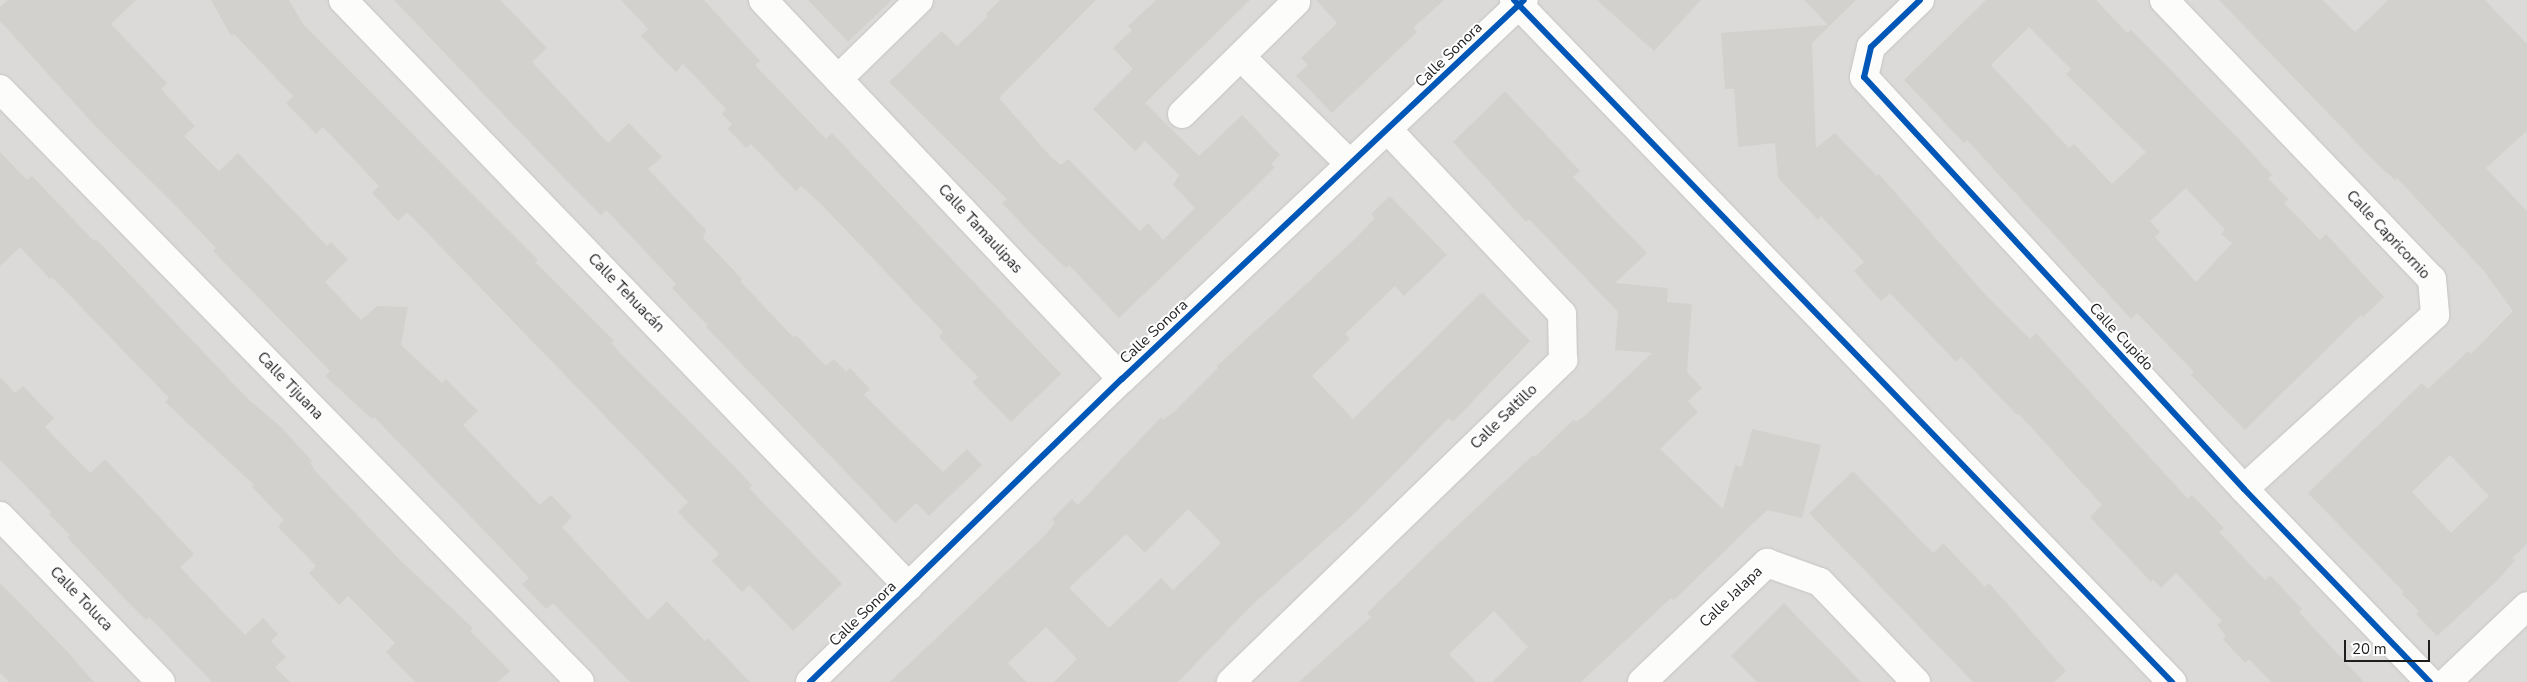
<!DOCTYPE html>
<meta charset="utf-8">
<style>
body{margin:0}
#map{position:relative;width:2527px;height:682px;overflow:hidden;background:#edebe7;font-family:"Nunito Sans",sans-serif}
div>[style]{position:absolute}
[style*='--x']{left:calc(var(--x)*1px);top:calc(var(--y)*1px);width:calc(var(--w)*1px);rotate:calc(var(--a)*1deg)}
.residential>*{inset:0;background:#dcdad8;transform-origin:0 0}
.building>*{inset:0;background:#d3d1ce}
.roads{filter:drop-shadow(0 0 1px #c5c4c3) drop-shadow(0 0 1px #c5c4c3)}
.minor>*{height:28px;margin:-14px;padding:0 14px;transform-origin:14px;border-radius:14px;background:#fcfcfb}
.cycleway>*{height:6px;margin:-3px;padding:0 3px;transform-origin:3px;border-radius:3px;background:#0057b8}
span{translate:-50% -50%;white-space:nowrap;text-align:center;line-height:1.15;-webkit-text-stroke:4px #fff;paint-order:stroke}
.street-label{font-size:15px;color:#1e1e1e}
.scale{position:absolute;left:2344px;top:640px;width:86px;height:22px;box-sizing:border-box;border:2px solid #1e1e1e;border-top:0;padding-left:6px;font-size:15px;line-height:18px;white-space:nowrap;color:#1e1e1e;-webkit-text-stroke:4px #fff;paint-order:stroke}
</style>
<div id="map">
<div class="residential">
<i style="left:0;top:0;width:2527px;height:682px"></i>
</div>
<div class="building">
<i style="clip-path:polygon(8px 0,136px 0,111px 24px,167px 83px,161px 89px,195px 126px,184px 136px,219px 171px,238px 153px,327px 246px,331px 242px,348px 259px,325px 282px,361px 320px,377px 306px,408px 307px,401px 345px,442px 383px,446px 379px,478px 411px,463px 425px,540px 505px,551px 495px,572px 517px,562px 527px,648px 620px,667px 601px,705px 641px,708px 638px,750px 682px,630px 682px,553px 603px,546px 609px,522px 584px,529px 578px,500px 547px,374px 417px,372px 419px,325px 376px,330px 371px,213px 251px,216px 248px,175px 205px,96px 127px,0 21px,0 7px)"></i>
<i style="clip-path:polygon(211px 0,289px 0,303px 24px,538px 260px,535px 262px,614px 341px,611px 343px,621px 354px,730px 462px,752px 485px,749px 488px,842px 584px,793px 631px,749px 585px,742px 592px,712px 561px,719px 554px,678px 512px,688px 502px,407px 212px,398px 221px,372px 193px,379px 186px,323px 127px,316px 134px,286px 103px,293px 96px,234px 34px,231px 36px)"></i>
<i style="clip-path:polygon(394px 0,500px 0,547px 48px,532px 62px,608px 143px,629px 123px,662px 157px,648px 169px,706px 230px,703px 238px,742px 279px,740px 281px,793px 337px,796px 335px,826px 366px,834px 359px,846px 372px,850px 368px,870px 389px,864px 395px,943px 472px,967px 449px,982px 465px,929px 516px,916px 503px,895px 523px,706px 327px,708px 326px,672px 288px,676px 284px,643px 249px,606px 210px,601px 215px,561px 175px)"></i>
<i style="clip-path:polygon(621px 0,704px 0,760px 61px,755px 65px,826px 139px,832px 133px,1061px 374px,1011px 422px,972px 382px,978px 377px,939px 337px,943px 332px,821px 204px,801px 186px,796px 191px,751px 144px,746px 148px,728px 129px,732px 124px,722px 114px,726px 109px,683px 64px,676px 72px,641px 36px,648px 29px)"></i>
<i style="clip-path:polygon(808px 0,892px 0,848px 42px)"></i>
<i style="clip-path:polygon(1000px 0,1096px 0,999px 98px,1051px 157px,1061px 165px,1068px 159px,1140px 231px,1148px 223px,1163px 240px,1195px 208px,1173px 185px,1179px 175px,1145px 141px,1135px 151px,1093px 109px,1133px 69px,1113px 48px,1132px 30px,1128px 26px,1156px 0,1250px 0,1145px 103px,1199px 156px,1242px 115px,1280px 155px,1271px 164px,1275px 167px,1247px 195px,1119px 318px,1069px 265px,1066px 268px,1036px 239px,1002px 203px,1007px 199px,889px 82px,942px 31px,957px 46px,988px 16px,986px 14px)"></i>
<i style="clip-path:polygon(1316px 0,1444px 0,1413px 28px,1417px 32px,1332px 113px,1296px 76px,1308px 65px,1301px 58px,1337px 23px)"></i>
<i style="clip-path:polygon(1597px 0,1701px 0,1654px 51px)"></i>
<i style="clip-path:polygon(1804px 0,1856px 0,1812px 43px,1816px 148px,1835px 133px,1877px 176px,1879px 174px,1984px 293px,2030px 339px,2036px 333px,2188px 499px,2192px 495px,2224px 528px,2219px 532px,2265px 580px,2270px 575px,2302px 609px,2299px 612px,2364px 682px,2271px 682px,2249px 659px,2245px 663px,2223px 639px,2226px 636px,2217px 625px,2222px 621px,2176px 573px,2161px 588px,2153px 579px,2151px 582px,2090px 517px,2102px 505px,2019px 414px,2017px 415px,1961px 357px,1956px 362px,1890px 293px,1881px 301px,1854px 271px,1864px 262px,1821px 216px,1818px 220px,1778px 178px,1775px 143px,1738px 147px,1734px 89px,1725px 89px,1721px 33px,1828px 25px)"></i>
<i style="clip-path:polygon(evenodd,1986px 0,2096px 0,2127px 33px,2131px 30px,2159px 58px,2237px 137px,2272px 175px,2268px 178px,2288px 199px,2284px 203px,2320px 240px,2326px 234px,2384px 297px,2363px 317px,2361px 315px,2245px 430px,2191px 375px,2194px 372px,2137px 313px,2131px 319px,1967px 140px,1964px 143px,1904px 80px,1986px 0,2029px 27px,2071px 69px,2066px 74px,2146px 152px,2112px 184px,2074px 144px,2069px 148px,1991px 65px,2029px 27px,1986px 0,2186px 188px,2225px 230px,2221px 234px,2232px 243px,2196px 282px,2155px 237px,2160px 232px,2150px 221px,2186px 188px)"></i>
<i style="clip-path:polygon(evenodd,2219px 0,2323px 0,2355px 32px,2388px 0,2485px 0,2527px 44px,2527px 131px,2486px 168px,2527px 211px,2527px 544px,2512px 558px,2515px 560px,2499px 579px,2437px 636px,2416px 614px,2419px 611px,2402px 594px,2404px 592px,2308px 493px,2422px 383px,2428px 389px,2468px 351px,2471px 354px,2513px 311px,2483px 270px,2397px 178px,2395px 180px,2379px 166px,2219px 0,2450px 455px,2489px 496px,2451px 533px,2412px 492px,2450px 455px)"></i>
<i style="clip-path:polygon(1505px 91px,1580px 171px,1573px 177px,1647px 253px,1615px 283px,1668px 288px,1667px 302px,1692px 304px,1687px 372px,1702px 388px,1688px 401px,1698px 412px,1660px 449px,1723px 509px,1735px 465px,1742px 467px,1752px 429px,1821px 445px,1802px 518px,1767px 510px,1673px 601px,1671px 598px,1581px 682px,1492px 682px,1528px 647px,1494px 611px,1449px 654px,1476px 682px,1299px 682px,1371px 617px,1367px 613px,1441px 541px,1533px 455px,1535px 457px,1574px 419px,1576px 422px,1587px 414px,1652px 353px,1615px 350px,1618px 312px,1529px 219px,1526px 222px,1453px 142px)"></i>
<i style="clip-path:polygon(0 152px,27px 180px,32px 176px,94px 241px,96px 239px,247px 398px,281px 427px,312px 461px,310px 463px,317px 473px,401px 561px,473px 628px,470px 631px,510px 671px,498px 682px,415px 682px,386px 652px,395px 643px,348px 596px,339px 605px,309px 573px,316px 566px,278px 527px,284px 520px,252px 487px,254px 485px,165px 402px,169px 398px,52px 277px,50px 279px,20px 247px,0 266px)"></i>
<i style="clip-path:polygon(evenodd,1390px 196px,1447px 255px,1404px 296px,1395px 286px,1345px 334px,1350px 339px,1312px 376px,1353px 419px,1482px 292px,1530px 341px,1453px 422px,1449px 418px,1355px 513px,1251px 606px,1178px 682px,1054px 682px,1077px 659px,1046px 627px,1008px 663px,1026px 682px,890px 682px,1045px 535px,1055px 523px,1052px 519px,1072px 499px,1078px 505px,1161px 417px,1163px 420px,1174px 412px,1218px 368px,1217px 366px,1356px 238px,1375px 218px,1371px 214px,1390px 196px,1188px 509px,1221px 543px,1173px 590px,1161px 578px,1109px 628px,1069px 588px,1126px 534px,1145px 553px,1188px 509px)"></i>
<i style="clip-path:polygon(0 377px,15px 393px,23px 386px,54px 418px,45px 427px,90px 473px,105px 459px,135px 491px,194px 554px,180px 567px,245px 635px,263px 618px,278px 634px,271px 641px,286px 657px,275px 667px,290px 682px,212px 682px,149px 617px,146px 620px,122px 596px,67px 537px,70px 535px,49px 514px,51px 512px,0 460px)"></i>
<i style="clip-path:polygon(1853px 471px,1933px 553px,1943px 543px,1985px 587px,1989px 583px,2066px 671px,2054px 682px,1973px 682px,1809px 513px)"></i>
<i style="clip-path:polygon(0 583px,66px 650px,94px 682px,9px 682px,0 673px)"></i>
<i style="clip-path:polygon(1784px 603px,1861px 682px,1757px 682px,1731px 656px)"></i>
</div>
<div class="roads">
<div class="minor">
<i style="--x:343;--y:0;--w:815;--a:46.04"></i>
<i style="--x:763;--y:0;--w:522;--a:46.55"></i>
<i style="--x:1514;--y:0;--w:948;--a:46.03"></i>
<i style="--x:1920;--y:0;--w:68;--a:136.2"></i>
<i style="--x:1871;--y:47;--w:31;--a:103"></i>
<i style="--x:1864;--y:77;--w:560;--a:47.31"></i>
<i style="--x:2244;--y:489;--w:268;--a:46.1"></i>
<i style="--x:2164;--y:0;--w:387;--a:46.2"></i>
<i style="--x:2432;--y:279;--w:36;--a:85"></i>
<i style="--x:2435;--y:315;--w:258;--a:137.7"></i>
<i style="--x:1242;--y:58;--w:151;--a:44.5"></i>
<i style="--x:838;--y:79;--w:113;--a:-44.3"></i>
<i style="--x:0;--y:89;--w:829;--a:45.63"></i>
<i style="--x:1182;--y:114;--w:160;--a:-44.5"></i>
<i style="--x:0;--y:516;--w:231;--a:45.9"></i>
<i style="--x:810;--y:682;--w:435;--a:-44.2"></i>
<i style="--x:1122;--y:379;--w:552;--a:-43.31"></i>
<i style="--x:1231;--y:682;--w:463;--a:-44.1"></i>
<i style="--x:1563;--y:360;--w:46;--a:-91.2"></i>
<i style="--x:1562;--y:314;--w:253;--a:-133.4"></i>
<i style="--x:1642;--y:682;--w:173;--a:-43.6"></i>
<i style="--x:1767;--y:563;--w:56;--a:19.7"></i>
<i style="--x:1820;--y:582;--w:139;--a:46.2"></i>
<i style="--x:2447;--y:682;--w:110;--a:-43.5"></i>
</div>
</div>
<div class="cycleway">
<i style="--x:1514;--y:0;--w:948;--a:46.03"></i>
<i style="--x:1920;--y:0;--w:68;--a:136.2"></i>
<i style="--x:1871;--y:47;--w:31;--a:103"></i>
<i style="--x:1864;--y:77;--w:560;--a:47.31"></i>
<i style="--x:2244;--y:489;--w:268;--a:46.1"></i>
<i style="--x:810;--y:682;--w:435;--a:-44.2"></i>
<i style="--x:1122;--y:379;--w:552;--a:-43.31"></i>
</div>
<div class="street-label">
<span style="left:1449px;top:55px;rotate:-44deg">Calle Sonora</span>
<span style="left:980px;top:229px;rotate:47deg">Calle Tamaulipas</span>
<span style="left:2388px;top:235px;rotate:47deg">Calle Capricornio</span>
<span style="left:626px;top:293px;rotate:46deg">Calle Tehuacán</span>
<span style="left:1154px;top:332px;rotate:-43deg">Calle Sonora</span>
<span style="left:2121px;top:337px;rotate:47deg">Calle Cupido</span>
<span style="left:290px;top:386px;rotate:46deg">Calle Tijuana</span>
<span style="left:1504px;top:417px;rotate:-44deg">Calle Saltillo</span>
<span style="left:1731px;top:597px;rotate:-44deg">Calle Jalapa</span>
<span style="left:81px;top:599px;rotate:46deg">Calle Toluca</span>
<span style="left:863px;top:614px;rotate:-44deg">Calle Sonora</span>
</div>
<div class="scale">20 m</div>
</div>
